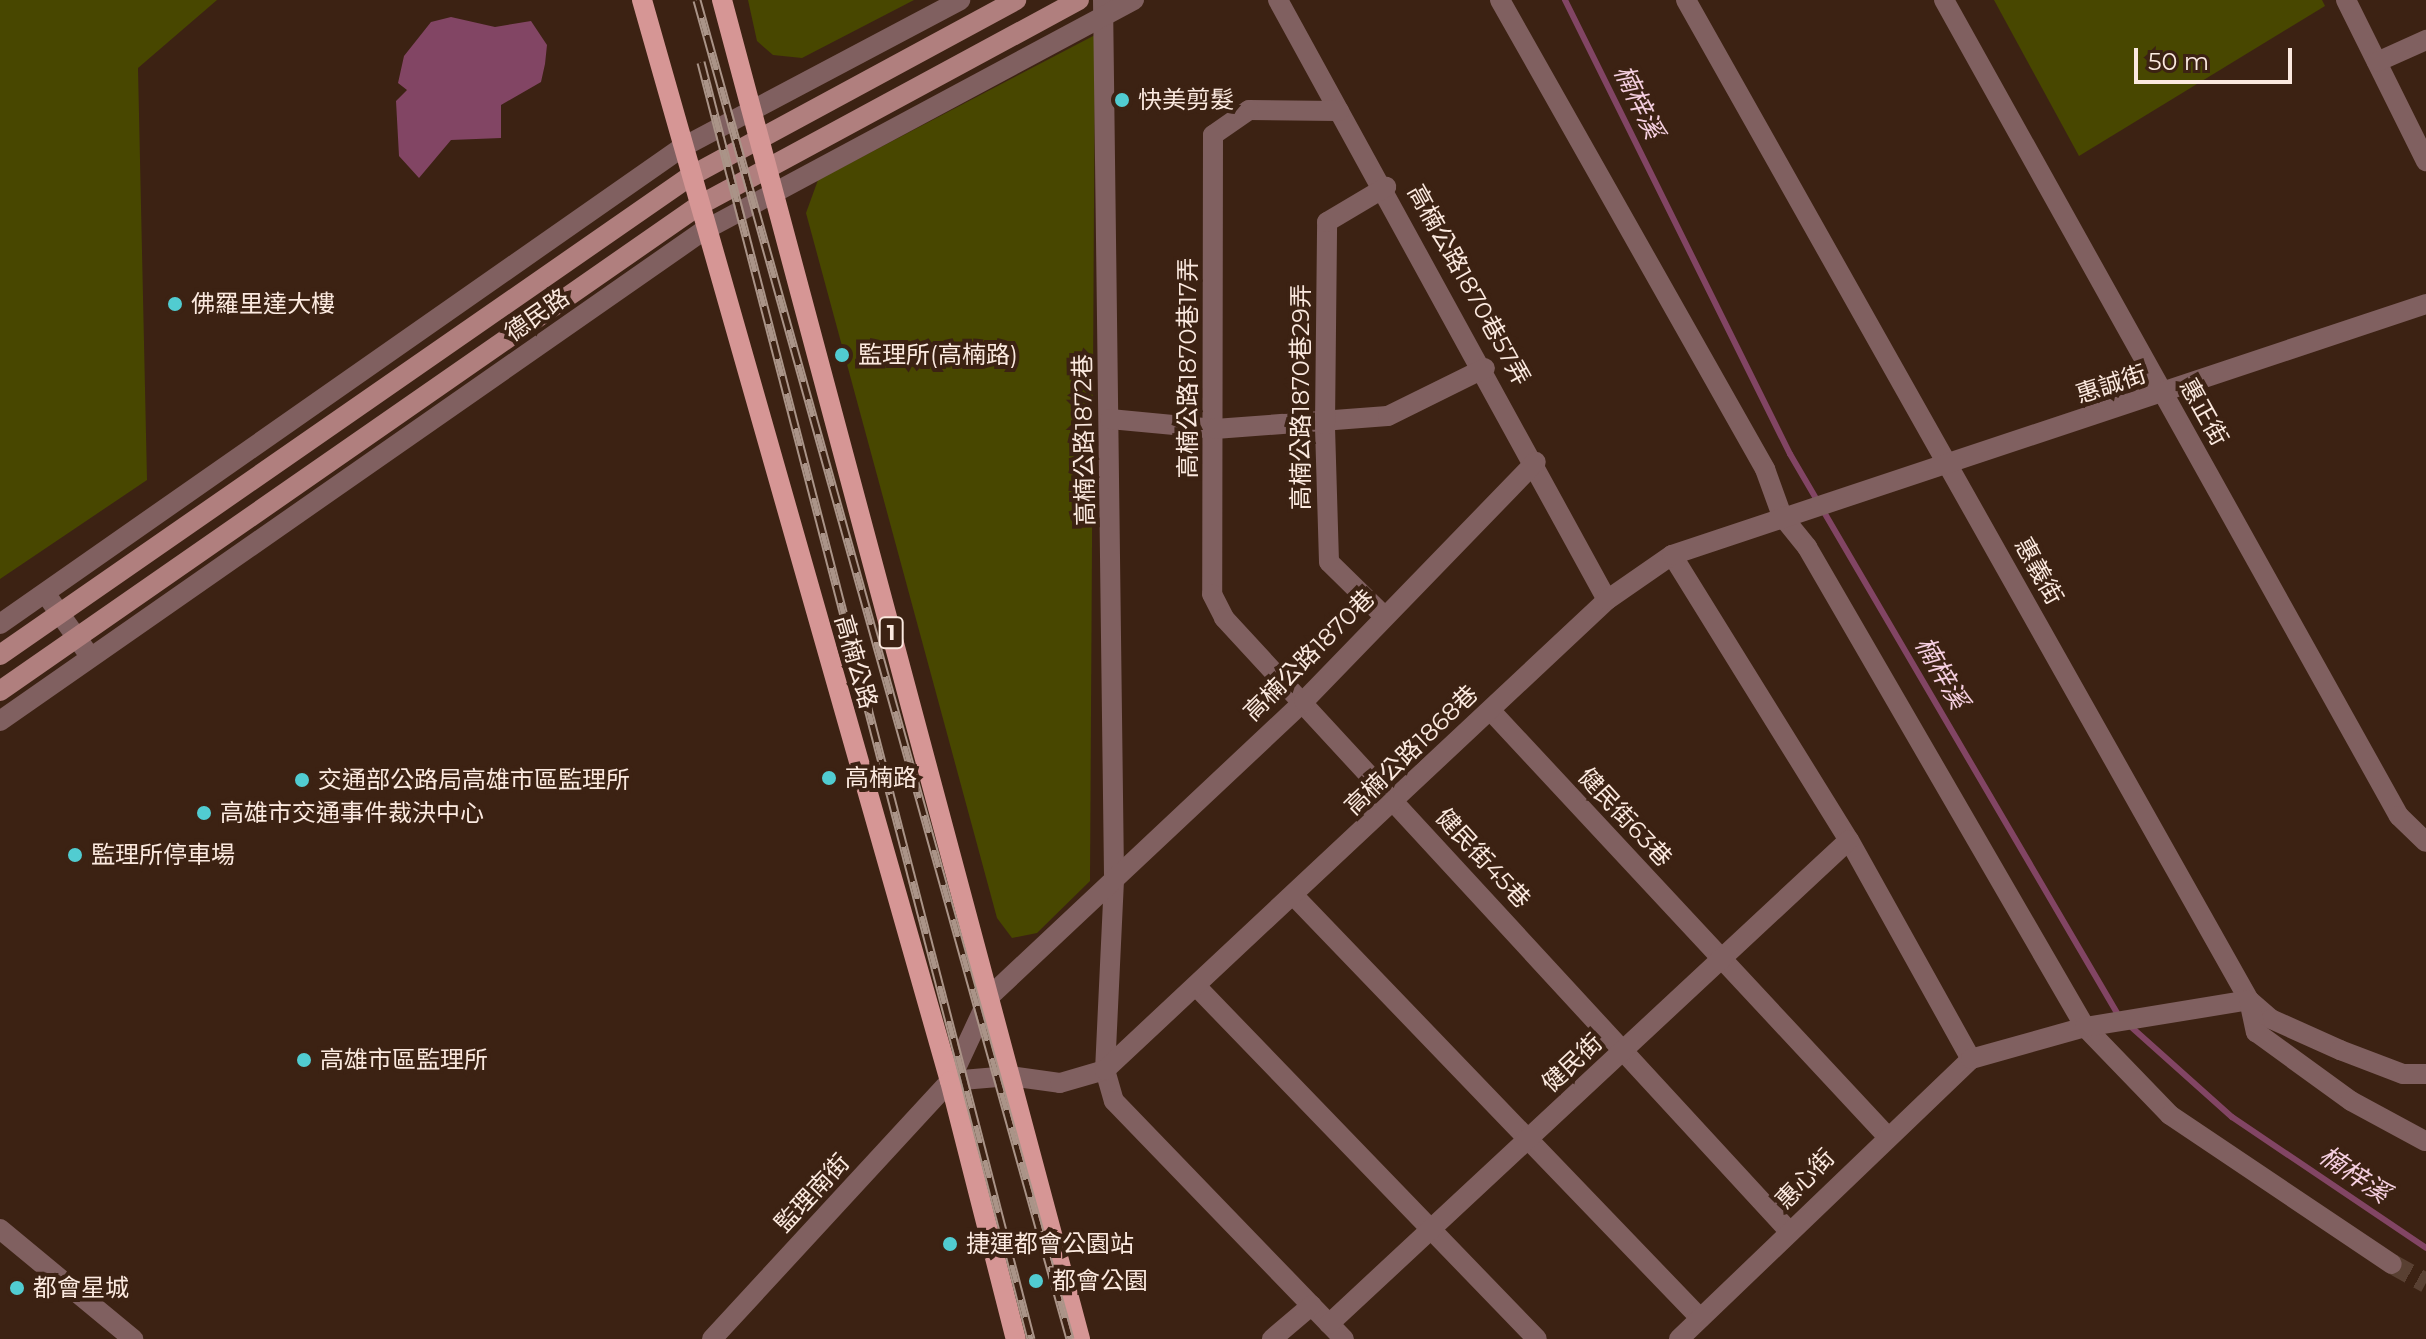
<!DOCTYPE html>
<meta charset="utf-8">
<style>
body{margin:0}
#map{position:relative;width:2426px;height:1339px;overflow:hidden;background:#3c2213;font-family:Montserrat,"Noto Sans TC",sans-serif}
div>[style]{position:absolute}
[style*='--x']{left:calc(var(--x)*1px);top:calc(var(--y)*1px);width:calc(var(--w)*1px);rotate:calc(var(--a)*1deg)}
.green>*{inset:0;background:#484700}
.water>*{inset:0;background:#824564}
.stream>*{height:6px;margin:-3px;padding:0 3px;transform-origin:3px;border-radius:3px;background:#824564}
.street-tunnel>*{height:20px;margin-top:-10px;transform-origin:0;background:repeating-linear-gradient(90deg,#594032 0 20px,transparent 0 30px)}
.street>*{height:20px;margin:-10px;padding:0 10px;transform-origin:10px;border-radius:10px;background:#806060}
.secondary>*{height:20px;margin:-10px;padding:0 10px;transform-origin:10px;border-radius:10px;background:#b07f7e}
.primary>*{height:20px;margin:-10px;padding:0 10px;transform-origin:10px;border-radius:10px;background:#d69695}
.rail>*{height:9px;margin-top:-4.5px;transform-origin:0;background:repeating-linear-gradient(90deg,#3c2213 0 18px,#aa9488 0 36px);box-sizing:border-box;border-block:2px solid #aa9488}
.dots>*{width:22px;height:22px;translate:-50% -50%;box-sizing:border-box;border:4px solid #3c2213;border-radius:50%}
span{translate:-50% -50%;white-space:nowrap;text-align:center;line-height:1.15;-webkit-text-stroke:8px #3c2213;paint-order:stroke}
.shield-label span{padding:2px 6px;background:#3c2213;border:2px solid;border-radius:6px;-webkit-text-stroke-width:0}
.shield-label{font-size:22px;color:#fbe9df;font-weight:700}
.poi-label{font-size:24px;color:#fbe9df}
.left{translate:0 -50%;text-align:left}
.street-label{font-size:24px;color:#fbe9df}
.water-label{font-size:26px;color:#f5cfe0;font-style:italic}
.scale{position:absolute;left:2134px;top:48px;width:158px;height:36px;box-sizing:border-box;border:4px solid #fbe9df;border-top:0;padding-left:10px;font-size:24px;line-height:28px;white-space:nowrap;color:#fbe9df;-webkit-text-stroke:6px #3c2213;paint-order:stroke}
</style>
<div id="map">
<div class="green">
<i style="clip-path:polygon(0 0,217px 0,138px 68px,147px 480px,0 579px)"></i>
<i style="clip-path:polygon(748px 0,914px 0,802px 58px,773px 55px,757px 41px)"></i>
<i style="clip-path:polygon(1994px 0,2322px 0,2325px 6px,2079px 156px)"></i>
<i style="clip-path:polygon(1095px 35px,1090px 881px,1037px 933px,1012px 938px,997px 918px,806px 213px,818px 180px)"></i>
</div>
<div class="water">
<i style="clip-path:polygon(451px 17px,495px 27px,531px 21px,547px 45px,545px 64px,541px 82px,501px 105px,501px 138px,451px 140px,419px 178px,399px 156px,396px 101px,407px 90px,398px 83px,404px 56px,431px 22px)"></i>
</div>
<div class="stream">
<i style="--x:1565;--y:0;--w:507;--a:63.64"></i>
<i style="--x:1790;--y:454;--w:653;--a:59.67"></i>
<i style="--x:2129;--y:1025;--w:138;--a:41.8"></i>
<i style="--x:2232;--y:1117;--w:234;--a:34"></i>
</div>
<div class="street-tunnel">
<i style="--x:2392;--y:1264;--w:39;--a:29"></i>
</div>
<div class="street">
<i style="--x:1103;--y:0;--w:880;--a:89.28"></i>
<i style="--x:1114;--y:880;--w:190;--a:92.7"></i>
<i style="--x:1105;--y:1070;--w:32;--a:74"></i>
<i style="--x:1114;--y:1101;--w:331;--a:46"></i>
<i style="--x:1278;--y:0;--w:684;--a:61.26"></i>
<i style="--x:1500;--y:0;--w:539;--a:60.53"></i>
<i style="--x:1765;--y:469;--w:50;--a:70.1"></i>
<i style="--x:1782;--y:516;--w:40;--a:51"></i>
<i style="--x:1807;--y:547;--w:555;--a:59.92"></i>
<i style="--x:2085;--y:1027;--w:122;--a:46"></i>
<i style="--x:2170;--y:1115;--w:267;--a:33.9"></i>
<i style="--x:1686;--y:0;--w:1148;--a:60.62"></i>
<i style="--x:2249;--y:1000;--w:29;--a:41"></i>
<i style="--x:2271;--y:1019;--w:76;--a:24.2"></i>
<i style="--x:2340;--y:1050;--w:67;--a:20.9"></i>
<i style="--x:2403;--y:1074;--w:23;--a:0"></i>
<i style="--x:1944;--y:0;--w:934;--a:60.86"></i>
<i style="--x:2399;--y:816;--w:37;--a:44"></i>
<i style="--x:2346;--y:0;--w:180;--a:63.6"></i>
<i style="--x:2377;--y:62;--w:54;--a:-24.2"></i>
<i style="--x:1339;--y:111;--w:90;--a:-179.4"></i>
<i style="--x:1249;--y:110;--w:44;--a:145.2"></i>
<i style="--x:1213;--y:135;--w:459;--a:90.1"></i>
<i style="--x:1212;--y:594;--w:27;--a:63"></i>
<i style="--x:1224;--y:618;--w:835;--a:47.33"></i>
<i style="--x:1110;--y:419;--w:105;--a:5.4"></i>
<i style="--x:1215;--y:429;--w:173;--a:-4.3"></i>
<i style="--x:1388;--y:416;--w:108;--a:-26.3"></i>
<i style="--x:1672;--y:555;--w:335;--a:58.2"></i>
<i style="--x:1849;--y:840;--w:251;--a:60.9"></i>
<i style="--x:50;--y:600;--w:64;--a:54.6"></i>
<i style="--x:1384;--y:616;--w:77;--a:-135.5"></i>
<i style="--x:1329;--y:562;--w:138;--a:-91.7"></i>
<i style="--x:1325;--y:424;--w:202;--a:-89.4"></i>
<i style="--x:1327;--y:222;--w:69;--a:-30.7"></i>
<i style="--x:0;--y:624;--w:831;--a:-34.95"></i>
<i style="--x:681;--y:148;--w:316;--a:-27.9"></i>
<i style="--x:1491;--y:711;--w:578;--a:47.03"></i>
<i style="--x:0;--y:721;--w:857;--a:-34.88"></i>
<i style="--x:703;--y:231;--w:489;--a:-28.2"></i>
<i style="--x:1296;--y:898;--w:583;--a:46.11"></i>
<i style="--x:1197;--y:987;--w:489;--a:46"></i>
<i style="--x:950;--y:1081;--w:60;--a:-4.8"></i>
<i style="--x:1010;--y:1076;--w:50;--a:8"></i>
<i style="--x:1060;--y:1083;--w:47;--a:-16.1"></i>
<i style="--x:1105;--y:1070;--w:688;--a:-43.11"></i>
<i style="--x:1607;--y:600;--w:79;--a:-34.7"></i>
<i style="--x:1672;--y:555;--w:795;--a:-18.41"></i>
<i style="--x:0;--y:1229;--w:173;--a:39.6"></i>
<i style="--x:1329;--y:1324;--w:710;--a:-42.95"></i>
<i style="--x:712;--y:1339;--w:351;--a:-47.3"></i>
<i style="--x:950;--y:1081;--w:93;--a:-65.1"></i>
<i style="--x:989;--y:997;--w:432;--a:-43.2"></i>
<i style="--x:1304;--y:701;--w:333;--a:-45.9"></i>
<i style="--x:1272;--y:1339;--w:52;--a:-40.4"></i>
<i style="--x:1679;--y:1339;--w:405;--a:-43.8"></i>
<i style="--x:1971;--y:1059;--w:118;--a:-15.7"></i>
<i style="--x:2085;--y:1027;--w:166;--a:-9.3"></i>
<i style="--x:2249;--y:1000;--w:33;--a:78"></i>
<i style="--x:2256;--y:1032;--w:117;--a:36"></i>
<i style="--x:2351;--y:1101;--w:84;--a:28.4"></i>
</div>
<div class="secondary">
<i style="--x:0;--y:655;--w:839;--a:-34.75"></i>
<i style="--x:689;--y:177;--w:372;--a:-28.4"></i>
<i style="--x:0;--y:691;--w:850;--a:-34.79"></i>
<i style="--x:698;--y:206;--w:433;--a:-28.4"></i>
</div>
<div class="primary">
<i style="--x:642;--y:0;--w:1124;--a:74.1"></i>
<i style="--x:950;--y:1081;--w:266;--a:75.7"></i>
<i style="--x:722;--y:0;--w:1386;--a:75.03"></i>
</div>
<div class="rail">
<i style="--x:697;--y:0;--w:1390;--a:74.43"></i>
<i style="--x:701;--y:62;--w:1319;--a:75.51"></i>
</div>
<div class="dots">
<i style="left:1122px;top:100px;background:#51ccd1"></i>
<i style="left:175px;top:304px;background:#51ccd1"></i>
<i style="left:842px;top:355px;background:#51ccd1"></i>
<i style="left:829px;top:778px;background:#51ccd1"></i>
<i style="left:302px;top:780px;background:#51ccd1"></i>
<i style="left:204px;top:813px;background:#51ccd1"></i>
<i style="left:75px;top:855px;background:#51ccd1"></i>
<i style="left:304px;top:1060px;background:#51ccd1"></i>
<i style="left:950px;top:1244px;background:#51ccd1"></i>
<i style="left:1036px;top:1281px;background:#51ccd1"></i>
<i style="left:17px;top:1288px;background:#51ccd1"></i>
</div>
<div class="shield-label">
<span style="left:891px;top:633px">1</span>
</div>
<div class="poi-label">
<span class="left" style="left:1138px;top:100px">快美剪髮</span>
<span class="left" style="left:191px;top:304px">佛羅里達大樓</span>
<span class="left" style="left:858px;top:355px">監理所(高楠路)</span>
<span class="left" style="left:845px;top:778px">高楠路</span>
<span class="left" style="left:318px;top:780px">交通部公路局高雄市區監理所</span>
<span class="left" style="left:220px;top:813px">高雄市交通事件裁決中心</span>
<span class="left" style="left:91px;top:855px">監理所停車場</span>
<span class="left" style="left:320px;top:1060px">高雄市區監理所</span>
<span class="left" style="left:966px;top:1244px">捷運都會公園站</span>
<span class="left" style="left:1052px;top:1281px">都會公園</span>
<span class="left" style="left:33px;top:1288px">都會星城</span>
</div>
<div class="street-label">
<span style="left:1469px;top:285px;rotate:61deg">高楠公路1870巷57弄</span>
<span style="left:537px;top:315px;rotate:-35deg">德民路</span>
<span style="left:1188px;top:368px;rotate:-90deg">高楠公路1870巷17弄</span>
<span style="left:2111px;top:384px;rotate:-18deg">惠誠街</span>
<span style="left:1301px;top:397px;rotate:-90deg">高楠公路1870巷29弄</span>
<span style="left:2204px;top:412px;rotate:61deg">惠正街</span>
<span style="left:1084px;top:440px;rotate:-91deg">高楠公路1872巷</span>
<span style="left:2039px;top:571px;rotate:61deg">惠義街</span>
<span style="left:1309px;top:655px;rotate:-45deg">高楠公路1870巷</span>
<span style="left:856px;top:662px;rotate:74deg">高楠公路</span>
<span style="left:1411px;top:750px;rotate:-44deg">高楠公路1868巷</span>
<span style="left:1625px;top:817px;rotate:47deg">健民街63巷</span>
<span style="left:1483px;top:858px;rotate:47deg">健民街45巷</span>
<span style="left:1572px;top:1063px;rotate:-43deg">健民街</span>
<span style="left:1805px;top:1179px;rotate:-46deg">惠心街</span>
<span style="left:812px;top:1193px;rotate:-47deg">監理南街</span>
</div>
<div class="water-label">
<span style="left:1638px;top:102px;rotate:64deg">楠梓溪</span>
<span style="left:1941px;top:673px;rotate:60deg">楠梓溪</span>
<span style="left:2354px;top:1175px;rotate:34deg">楠梓溪</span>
</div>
<div class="scale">50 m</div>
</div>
